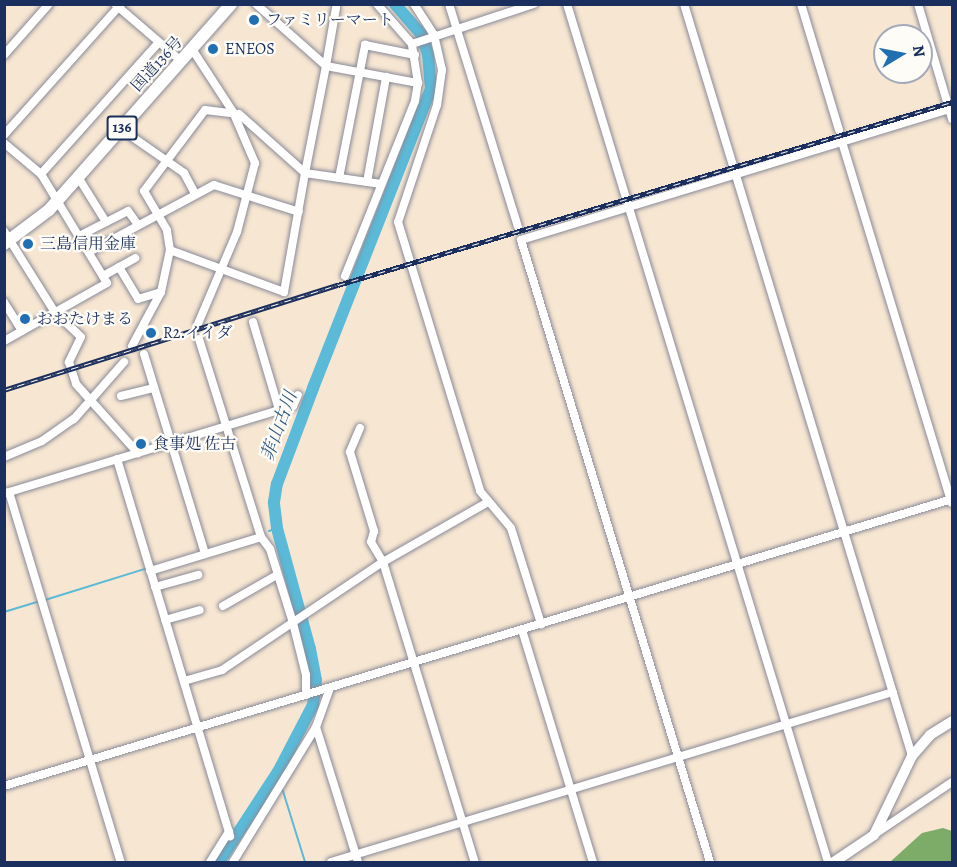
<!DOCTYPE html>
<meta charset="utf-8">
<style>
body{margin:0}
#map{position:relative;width:957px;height:867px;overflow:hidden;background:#f7e6d1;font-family:Alegreya,"Noto Serif JP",serif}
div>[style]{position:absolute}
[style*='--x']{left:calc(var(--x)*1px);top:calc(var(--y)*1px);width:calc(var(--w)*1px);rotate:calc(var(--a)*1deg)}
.forest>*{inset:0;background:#7cac67}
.stream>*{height:2px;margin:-1px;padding:0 1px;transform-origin:1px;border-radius:1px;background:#5abad8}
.river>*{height:12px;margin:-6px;padding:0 6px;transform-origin:6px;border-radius:6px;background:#5abad8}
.roads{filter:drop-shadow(0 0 2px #898a98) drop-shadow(0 0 2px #898a98)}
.minor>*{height:8px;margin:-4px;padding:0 4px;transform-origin:4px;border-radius:4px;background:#fff}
.major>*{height:10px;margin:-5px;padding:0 5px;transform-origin:5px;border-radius:5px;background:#fff}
.highway>*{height:12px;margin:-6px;padding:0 6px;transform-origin:6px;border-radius:6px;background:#fff}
.rail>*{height:4.5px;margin-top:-2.25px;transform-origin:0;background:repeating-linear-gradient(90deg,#fdfcf7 0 7px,#1b2f5e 0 14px);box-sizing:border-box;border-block:2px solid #1b2f5e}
.dots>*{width:16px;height:16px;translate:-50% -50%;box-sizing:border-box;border:3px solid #fdfcf7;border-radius:50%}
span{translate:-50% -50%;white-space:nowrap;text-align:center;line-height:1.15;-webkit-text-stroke:4.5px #fdfcf7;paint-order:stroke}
.shield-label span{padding:2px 4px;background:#fdfcf7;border:2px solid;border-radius:4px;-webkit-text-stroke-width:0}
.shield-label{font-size:15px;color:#1b2f5e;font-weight:700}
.poi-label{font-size:16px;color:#1b2f5e}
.left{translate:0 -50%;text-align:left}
.street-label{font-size:16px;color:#1b2f5e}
.water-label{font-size:18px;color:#2e5983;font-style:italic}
.frame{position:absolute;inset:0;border:6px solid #1b2f5e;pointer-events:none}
.north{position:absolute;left:873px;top:24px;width:60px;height:60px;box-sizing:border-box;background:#fdfcf7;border:2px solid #a3aaba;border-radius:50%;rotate:80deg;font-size:16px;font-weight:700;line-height:24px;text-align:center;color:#1b2f5e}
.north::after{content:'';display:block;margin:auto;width:21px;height:27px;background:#1f6fb2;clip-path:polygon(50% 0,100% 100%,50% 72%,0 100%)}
</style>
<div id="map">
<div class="forest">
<i style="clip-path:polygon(943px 828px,952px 831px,952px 862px,890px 862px,922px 833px)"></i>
</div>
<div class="stream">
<i style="--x:269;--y:531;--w:9;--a:-21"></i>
<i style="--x:45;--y:600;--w:108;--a:-17.3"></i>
<i style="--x:4;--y:612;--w:37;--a:-17"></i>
<i style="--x:278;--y:772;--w:7;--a:74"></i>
<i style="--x:282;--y:788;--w:77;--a:72.7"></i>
</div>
<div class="river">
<i style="--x:219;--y:862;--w:108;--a:-56.8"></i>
<i style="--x:278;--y:772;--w:76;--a:-62.4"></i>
<i style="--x:313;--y:705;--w:25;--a:-83"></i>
<i style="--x:316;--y:680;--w:32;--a:-101"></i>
<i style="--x:310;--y:649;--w:125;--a:-105.3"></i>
<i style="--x:277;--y:528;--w:26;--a:-97"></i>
<i style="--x:274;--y:502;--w:18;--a:-81"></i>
<i style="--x:277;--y:484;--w:103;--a:-69.4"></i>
<i style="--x:313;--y:388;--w:321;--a:-68.5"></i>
<i style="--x:431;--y:89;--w:35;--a:-95"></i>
<i style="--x:428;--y:54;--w:21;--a:-109"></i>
<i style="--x:421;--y:34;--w:40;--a:-131"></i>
</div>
<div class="roads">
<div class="minor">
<i style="--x:256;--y:4;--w:94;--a:41.5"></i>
<i style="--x:326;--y:66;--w:94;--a:10.5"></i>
<i style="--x:414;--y:4;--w:37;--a:57"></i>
<i style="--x:434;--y:35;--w:36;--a:77"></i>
<i style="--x:442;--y:70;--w:35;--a:98"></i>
<i style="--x:437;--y:105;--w:123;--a:108.4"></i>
<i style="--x:398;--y:222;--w:281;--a:73"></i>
<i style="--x:480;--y:491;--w:48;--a:50"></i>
<i style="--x:511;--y:528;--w:101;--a:72.6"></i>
<i style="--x:449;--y:4;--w:233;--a:72.8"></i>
<i style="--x:567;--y:4;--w:897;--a:73.08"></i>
<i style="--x:684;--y:4;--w:786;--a:73.13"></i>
<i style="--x:801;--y:4;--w:132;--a:73.2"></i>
<i style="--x:918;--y:4;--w:120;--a:73.5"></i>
<i style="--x:116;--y:5;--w:86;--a:40.7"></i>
<i style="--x:336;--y:8;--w:59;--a:99.8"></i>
<i style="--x:326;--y:66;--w:109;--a:101.1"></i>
<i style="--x:305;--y:173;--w:121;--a:100"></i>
<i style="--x:284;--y:292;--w:121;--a:-159.8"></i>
<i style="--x:170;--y:250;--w:20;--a:-99"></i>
<i style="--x:167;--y:230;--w:45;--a:-120.5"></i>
<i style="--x:144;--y:191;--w:101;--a:-53"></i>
<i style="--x:205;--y:110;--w:34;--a:7"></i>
<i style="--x:239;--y:114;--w:89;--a:41.8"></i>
<i style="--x:305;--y:173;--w:77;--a:8.2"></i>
<i style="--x:412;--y:44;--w:128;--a:-18.2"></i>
<i style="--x:192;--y:49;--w:75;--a:56.9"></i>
<i style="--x:233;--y:112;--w:56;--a:66.7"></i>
<i style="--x:255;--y:163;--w:71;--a:104.6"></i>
<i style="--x:237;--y:232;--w:100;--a:113"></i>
<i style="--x:4;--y:55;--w:68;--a:-48.6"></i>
<i style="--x:121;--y:129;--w:77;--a:34.9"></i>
<i style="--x:184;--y:173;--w:24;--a:62"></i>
<i style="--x:4;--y:135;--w:176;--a:-48.2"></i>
<i style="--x:842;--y:142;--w:377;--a:73.1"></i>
<i style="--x:4;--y:143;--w:48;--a:40"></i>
<i style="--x:41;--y:174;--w:127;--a:58.8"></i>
<i style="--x:107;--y:283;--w:118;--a:150.6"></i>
<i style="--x:41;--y:174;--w:176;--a:-48.2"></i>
<i style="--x:78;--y:177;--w:53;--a:58.1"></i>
<i style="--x:339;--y:178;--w:136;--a:-78.9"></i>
<i style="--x:365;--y:45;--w:51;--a:11.3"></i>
<i style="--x:367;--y:182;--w:107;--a:-79.7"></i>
<i style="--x:4;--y:231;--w:94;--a:58"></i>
<i style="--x:54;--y:311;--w:37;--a:44"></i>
<i style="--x:81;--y:337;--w:28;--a:116"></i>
<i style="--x:69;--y:362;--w:23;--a:72"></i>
<i style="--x:76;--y:384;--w:93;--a:48.1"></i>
<i style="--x:79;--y:236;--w:55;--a:-27"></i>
<i style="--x:128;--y:211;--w:17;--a:54"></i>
<i style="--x:89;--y:252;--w:142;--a:-28.2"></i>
<i style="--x:214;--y:185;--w:89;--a:17.6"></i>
<i style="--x:119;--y:267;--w:37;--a:59"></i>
<i style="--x:138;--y:299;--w:24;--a:-17"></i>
<i style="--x:103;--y:276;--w:37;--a:-29"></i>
<i style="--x:345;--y:276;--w:188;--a:-68.2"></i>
<i style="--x:415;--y:101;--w:18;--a:-81"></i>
<i style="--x:418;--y:83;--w:39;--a:-99"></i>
<i style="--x:412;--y:44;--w:53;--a:-131.2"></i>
<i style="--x:4;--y:302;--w:34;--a:58"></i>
<i style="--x:253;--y:322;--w:92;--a:73.5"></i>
<i style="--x:199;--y:339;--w:207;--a:72.6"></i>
<i style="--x:261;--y:537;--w:15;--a:53"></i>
<i style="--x:270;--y:549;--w:77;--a:72.7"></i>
<i style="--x:293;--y:623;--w:54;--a:76"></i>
<i style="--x:306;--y:675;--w:20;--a:90"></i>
<i style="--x:132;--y:346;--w:61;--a:-61.8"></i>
<i style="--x:161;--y:292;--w:43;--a:-77.9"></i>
<i style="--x:144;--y:354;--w:209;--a:73"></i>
<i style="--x:121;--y:396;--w:34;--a:-14"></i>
<i style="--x:360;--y:428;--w:26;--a:113"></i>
<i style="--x:350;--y:452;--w:83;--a:73.1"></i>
<i style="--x:374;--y:531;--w:11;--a:105"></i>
<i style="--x:371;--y:542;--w:23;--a:59"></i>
<i style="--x:383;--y:562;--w:314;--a:73"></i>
<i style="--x:4;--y:457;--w:41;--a:-22.8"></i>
<i style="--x:42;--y:441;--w:39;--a:-35"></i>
<i style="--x:74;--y:419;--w:76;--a:-48.7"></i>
<i style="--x:117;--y:459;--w:394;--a:73.3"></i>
<i style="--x:9;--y:492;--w:387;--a:73.2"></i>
<i style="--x:6;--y:493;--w:300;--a:-16.9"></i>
<i style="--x:293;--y:406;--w:12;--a:-66"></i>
<i style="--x:150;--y:571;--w:116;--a:-17"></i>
<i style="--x:155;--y:587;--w:45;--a:-15.6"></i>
<i style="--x:223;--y:606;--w:62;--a:-29.9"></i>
<i style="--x:165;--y:620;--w:36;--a:-16"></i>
<i style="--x:522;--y:630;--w:243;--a:73"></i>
<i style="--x:184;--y:681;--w:40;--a:-16"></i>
<i style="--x:222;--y:670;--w:194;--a:-33.9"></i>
<i style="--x:383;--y:562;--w:121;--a:-29.7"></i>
<i style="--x:330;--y:688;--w:41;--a:109.7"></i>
<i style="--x:316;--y:727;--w:141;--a:72.7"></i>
<i style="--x:4;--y:786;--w:990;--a:-16.84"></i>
<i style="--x:875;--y:834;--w:93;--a:-34"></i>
<i style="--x:210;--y:862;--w:36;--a:-58"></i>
<i style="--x:233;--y:862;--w:158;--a:-58.4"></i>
<i style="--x:331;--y:862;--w:587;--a:-16.83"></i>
<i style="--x:710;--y:862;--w:650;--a:-106.9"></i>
<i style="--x:521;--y:240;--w:451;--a:-17"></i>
</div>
<div class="major">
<i style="--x:834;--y:862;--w:48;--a:-34"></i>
<i style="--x:874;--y:835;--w:88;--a:-64.3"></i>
<i style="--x:912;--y:756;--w:28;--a:-49"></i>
<i style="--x:930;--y:735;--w:26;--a:-32"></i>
</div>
<div class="highway">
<i style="--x:4;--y:244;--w:56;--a:-37.1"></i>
<i style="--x:49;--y:210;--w:275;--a:-48.5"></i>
</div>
</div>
<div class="rail">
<i style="--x:4;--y:390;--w:350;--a:-17.5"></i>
<i style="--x:338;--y:285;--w:641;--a:-16.6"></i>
</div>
<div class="dots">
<i style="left:254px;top:20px;background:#1f6fb2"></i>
<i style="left:213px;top:49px;background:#1f6fb2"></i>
<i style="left:28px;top:244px;background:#1f6fb2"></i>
<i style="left:25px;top:319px;background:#1f6fb2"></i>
<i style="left:151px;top:333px;background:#1f6fb2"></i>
<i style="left:141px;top:444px;background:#1f6fb2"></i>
</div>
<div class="shield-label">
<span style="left:122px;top:128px">136</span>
</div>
<div class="poi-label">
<span class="left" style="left:266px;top:20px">ファミリーマート</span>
<span class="left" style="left:225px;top:49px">ENEOS</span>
<span class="left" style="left:40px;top:244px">三島信用金庫</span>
<span class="left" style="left:37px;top:319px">おおたけまる</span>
<span class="left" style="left:163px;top:333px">R2.イイダ</span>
<span class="left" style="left:153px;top:444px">食事処 佐古</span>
</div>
<div class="street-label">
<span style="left:157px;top:64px;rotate:-48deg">国道136号</span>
</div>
<div class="water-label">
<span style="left:279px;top:426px;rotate:-70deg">菲山古川</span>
</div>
<div class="frame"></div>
<div class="north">N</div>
</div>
